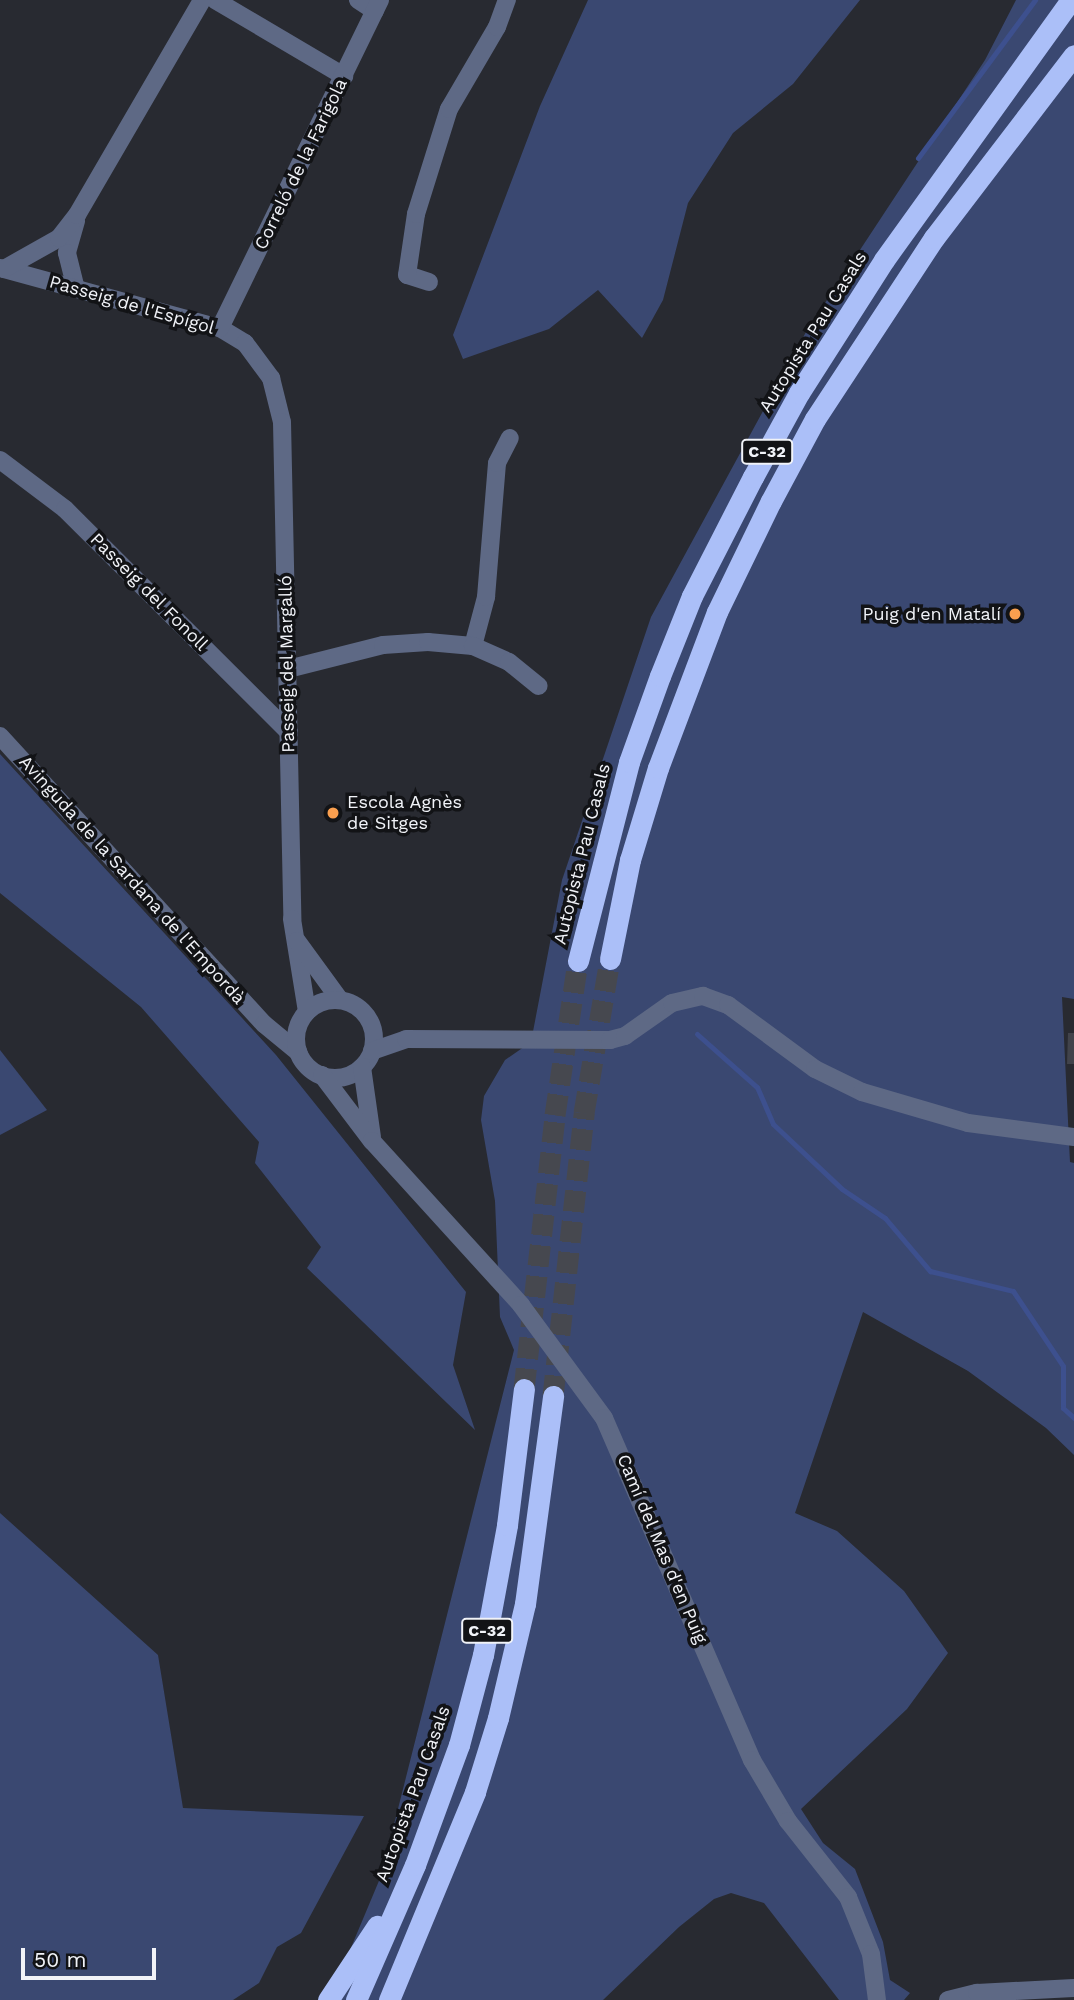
<!DOCTYPE html>
<meta charset="utf-8">
<style>
body{margin:0}
#map{position:relative;width:1074px;height:2000px;overflow:hidden;background:#282a31;font-family:"Work Sans",sans-serif}
div>[style]{position:absolute}
[style*='--x']{left:calc(var(--x)*1px);top:calc(var(--y)*1px);width:calc(var(--w)*1px);rotate:calc(var(--a)*1deg)}
.green>*{inset:0;background:#3a4871}
.stream>*{height:5px;margin:-2.5px;padding:0 2.5px;transform-origin:2.5px;border-radius:2.5px;background:#3d508e}
.building>*{inset:0;background:#41434b}
.highway-tunnel>*{height:21px;margin-top:-10.5px;transform-origin:0;background:repeating-linear-gradient(90deg,#46484f 0 21px,transparent 0 31px)}
.minor>*{height:18px;margin:-9px;padding:0 9px;transform-origin:9px;border-radius:9px;background:#5e6985}
.minor>.ring{margin:-9px;padding:0;box-sizing:content-box;background:none;border:18px solid #5e6985;border-radius:50%}
.highway>*{height:21px;margin:-10.5px;padding:0 10.5px;transform-origin:10.5px;border-radius:10.5px;background:#abbff8}
.dots>*{width:19px;height:19px;translate:-50% -50%;box-sizing:border-box;border:4px solid #121316;border-radius:50%}
span{translate:-50% -50%;white-space:nowrap;text-align:center;line-height:1.15;-webkit-text-stroke:7px #121316;paint-order:stroke}
.shield-label span{padding:2px 5px;background:#121316;border:2px solid;border-radius:5px;-webkit-text-stroke-width:0}
.shield-label{font-size:16px;color:#f1f3f8;font-weight:700}
.street-label{font-size:18px;color:#f1f3f8}
.poi-label{font-size:18px;color:#f1f3f8}
.right{translate:-100% -50%;text-align:right}
.left{translate:0 -50%;text-align:left}
.scale{position:absolute;left:21px;top:1948px;width:135px;height:32px;box-sizing:border-box;border:4px solid #f1f3f8;border-top:0;padding-left:9px;font-size:21px;line-height:24px;white-space:nowrap;color:#f1f3f8;-webkit-text-stroke:5px #121316;paint-order:stroke}
</style>
<div id="map">
<div class="green">
<i style="clip-path:polygon(588px 0,860px 0,793px 84px,733px 133px,688px 203px,663px 300px,642px 338px,598px 290px,549px 329px,463px 359px,453px 335px,540px 106px)"></i>
<i style="clip-path:polygon(1016px 0,1074px 0,1074px 999px,1062px 997px,1070px 1162px,1074px 1163px,1074px 1455px,1046px 1428px,968px 1371px,863px 1312px,795px 1513px,837px 1531px,904px 1591px,948px 1653px,907px 1709px,801px 1809px,823px 1843px,855px 1869px,883px 1942px,890px 1980px,910px 1993px,904px 2000px,839px 2000px,764px 1903px,731px 1893px,714px 1899px,679px 1927px,603px 2000px,329px 2000px,381px 1876px,514px 1350px,500px 1317px,495px 1201px,481px 1120px,484px 1096px,505px 1060px,531px 1042px,562px 880px,651px 617px,806px 332px,985px 60px)"></i>
<i style="clip-path:polygon(0 754px,276px 1055px,466px 1292px,453px 1365px,475px 1430px,307px 1268px,321px 1247px,255px 1163px,259px 1142px,141px 1007px,0 893px)"></i>
<i style="clip-path:polygon(0 1050px,47px 1110px,0 1135px)"></i>
<i style="clip-path:polygon(0 1513px,158px 1655px,183px 1808px,364px 1816px,301px 1933px,277px 1947px,259px 1983px,233px 2000px,0 2000px)"></i>
</div>
<div class="stream">
<i style="--x:918;--y:158;--w:197;--a:-53.5"></i>
<i style="--x:697;--y:1034;--w:80;--a:41.5"></i>
<i style="--x:757;--y:1087;--w:40;--a:66.6"></i>
<i style="--x:773;--y:1124;--w:95;--a:43.3"></i>
<i style="--x:842;--y:1189;--w:52;--a:34"></i>
<i style="--x:885;--y:1218;--w:70;--a:49.7"></i>
<i style="--x:930;--y:1271;--w:85;--a:13.5"></i>
<i style="--x:1013;--y:1291;--w:90;--a:56.3"></i>
<i style="--x:1063;--y:1366;--w:42;--a:90"></i>
<i style="--x:1063;--y:1408;--w:15;--a:42"></i>
</div>
<div class="building">
<i style="clip-path:polygon(1068px 1033px,1074px 1033px,1074px 1064px,1067px 1064px)"></i>
</div>
<div class="highway-tunnel">
<i style="--x:524;--y:1389;--w:276;--a:-83.5"></i>
<i style="--x:555;--y:1115;--w:156;--a:-81.5"></i>
<i style="--x:553;--y:1396;--w:285;--a:-83.7"></i>
<i style="--x:584;--y:1113;--w:156;--a:-80.4"></i>
</div>
<div class="minor">
<i style="--x:215;--y:0;--w:150;--a:30.5"></i>
<i style="--x:358;--y:0;--w:20;--a:33"></i>
<i style="--x:76;--y:221;--w:33;--a:106"></i>
<i style="--x:67;--y:253;--w:36;--a:76"></i>
<i style="--x:0;--y:268;--w:228;--a:15.3"></i>
<i style="--x:220;--y:328;--w:29;--a:31"></i>
<i style="--x:245;--y:343;--w:44;--a:53.4"></i>
<i style="--x:271;--y:378;--w:45;--a:76"></i>
<i style="--x:282;--y:422;--w:497;--a:88.8"></i>
<i style="--x:292;--y:919;--w:94;--a:80.8"></i>
<i style="--x:4;--y:269;--w:63;--a:-29.4"></i>
<i style="--x:59;--y:238;--w:29;--a:-52"></i>
<i style="--x:77;--y:215;--w:249;--a:-59.8"></i>
<i style="--x:429;--y:282;--w:23;--a:-162"></i>
<i style="--x:407;--y:275;--w:62;--a:-81.6"></i>
<i style="--x:416;--y:214;--w:110;--a:-72.6"></i>
<i style="--x:449;--y:109;--w:95;--a:-59.7"></i>
<i style="--x:497;--y:27;--w:29;--a:-70"></i>
<i style="--x:220;--y:328;--w:365;--a:-64"></i>
<i style="--x:0;--y:460;--w:81;--a:37"></i>
<i style="--x:65;--y:509;--w:316;--a:44.9"></i>
<i style="--x:473;--y:646;--w:51;--a:-75.1"></i>
<i style="--x:486;--y:597;--w:134;--a:-85.3"></i>
<i style="--x:497;--y:463;--w:28;--a:-63"></i>
<i style="--x:288;--y:669;--w:98;--a:-14.2"></i>
<i style="--x:383;--y:645;--w:45;--a:-3.8"></i>
<i style="--x:428;--y:642;--w:45;--a:5.1"></i>
<i style="--x:473;--y:646;--w:39;--a:24"></i>
<i style="--x:509;--y:662;--w:38;--a:39"></i>
<i style="--x:0;--y:736;--w:391;--a:47.5"></i>
<i style="--x:264;--y:1024;--w:45;--a:39.6"></i>
<i style="--x:297;--y:941;--w:73;--a:53.9"></i>
<i class="ring" style="left:296px;top:1000px;width:60px;height:60px"></i>
<i style="--x:372;--y:1051;--w:36;--a:-19"></i>
<i style="--x:406;--y:1039;--w:204;--a:0.3"></i>
<i style="--x:610;--y:1040;--w:16;--a:-15"></i>
<i style="--x:625;--y:1036;--w:57;--a:-35.1"></i>
<i style="--x:672;--y:1003;--w:32;--a:-13"></i>
<i style="--x:703;--y:996;--w:27;--a:20"></i>
<i style="--x:728;--y:1005;--w:108;--a:36.3"></i>
<i style="--x:815;--y:1069;--w:52;--a:26.1"></i>
<i style="--x:862;--y:1092;--w:110;--a:16.3"></i>
<i style="--x:968;--y:1123;--w:107;--a:7.5"></i>
<i style="--x:362;--y:1067;--w:71;--a:81.9"></i>
<i style="--x:322;--y:1075;--w:83;--a:52.9"></i>
<i style="--x:372;--y:1141;--w:222;--a:47.7"></i>
<i style="--x:521;--y:1305;--w:140;--a:53.7"></i>
<i style="--x:604;--y:1418;--w:373;--a:66.6"></i>
<i style="--x:752;--y:1760;--w:71;--a:59.5"></i>
<i style="--x:788;--y:1821;--w:97;--a:51.7"></i>
<i style="--x:848;--y:1897;--w:61;--a:68"></i>
<i style="--x:871;--y:1954;--w:46;--a:82.6"></i>
<i style="--x:948;--y:2000;--w:30;--a:-14"></i>
<i style="--x:977;--y:1993;--w:97;--a:-3"></i>
</div>
<div class="highway">
<i style="--x:610;--y:959;--w:101;--a:-78.6"></i>
<i style="--x:630;--y:860;--w:96;--a:-73.1"></i>
<i style="--x:658;--y:768;--w:167;--a:-69.3"></i>
<i style="--x:717;--y:612;--w:123;--a:-64.1"></i>
<i style="--x:771;--y:501;--w:93;--a:-61.8"></i>
<i style="--x:815;--y:419;--w:217;--a:-56.7"></i>
<i style="--x:934;--y:238;--w:230;--a:-52.6"></i>
<i style="--x:578;--y:961;--w:205;--a:-75.6"></i>
<i style="--x:629;--y:762;--w:91;--a:-70.2"></i>
<i style="--x:660;--y:676;--w:86;--a:-68.2"></i>
<i style="--x:692;--y:596;--w:134;--a:-62.9"></i>
<i style="--x:753;--y:477;--w:96;--a:-61.3"></i>
<i style="--x:799;--y:393;--w:158;--a:-57.4"></i>
<i style="--x:884;--y:260;--w:320;--a:-54.3"></i>
<i style="--x:328;--y:2000;--w:89;--a:-56.5"></i>
<i style="--x:356;--y:2000;--w:147;--a:-66.4"></i>
<i style="--x:415;--y:1865;--w:128;--a:-69.9"></i>
<i style="--x:459;--y:1745;--w:93;--a:-75.1"></i>
<i style="--x:483;--y:1655;--w:132;--a:-79.5"></i>
<i style="--x:507;--y:1525;--w:137;--a:-82.9"></i>
<i style="--x:389;--y:2000;--w:225;--a:-67.5"></i>
<i style="--x:475;--y:1792;--w:77;--a:-72.7"></i>
<i style="--x:498;--y:1718;--w:117;--a:-76.7"></i>
<i style="--x:525;--y:1604;--w:210;--a:-82.3"></i>
</div>
<div class="dots">
<i style="left:1015px;top:614px;background:#fa9f4f"></i>
<i style="left:333px;top:813px;background:#fa9f4f"></i>
</div>
<div class="shield-label">
<span style="left:767px;top:452px">C-32</span>
<span style="left:487px;top:1631px">C-32</span>
</div>
<div class="street-label">
<span style="left:301px;top:164px;rotate:-64deg">Correló de la Farigola</span>
<span style="left:132px;top:305px;rotate:16deg">Passeig de l'Espígol</span>
<span style="left:813px;top:332px;rotate:-58deg">Autopista Pau Casals</span>
<span style="left:149px;top:592px;rotate:45deg">Passeig del Fonoll</span>
<span style="left:287px;top:664px;rotate:-91deg">Passeig del Margalló</span>
<span style="left:582px;top:854px;rotate:-76deg">Autopista Pau Casals</span>
<span style="left:132px;top:880px;rotate:48deg">Avinguda de la Sardana de l'Empordà</span>
<span style="left:662px;top:1549px;rotate:67deg">Camí del Mas d'en Puig</span>
<span style="left:413px;top:1794px;rotate:-70deg">Autopista Pau Casals</span>
</div>
<div class="poi-label">
<span class="right" style="left:1001px;top:614px">Puig d'en Matalí</span>
<span class="left" style="left:347px;top:813px">Escola Agnès<br>de Sitges</span>
</div>
<div class="scale">50 m</div>
</div>
